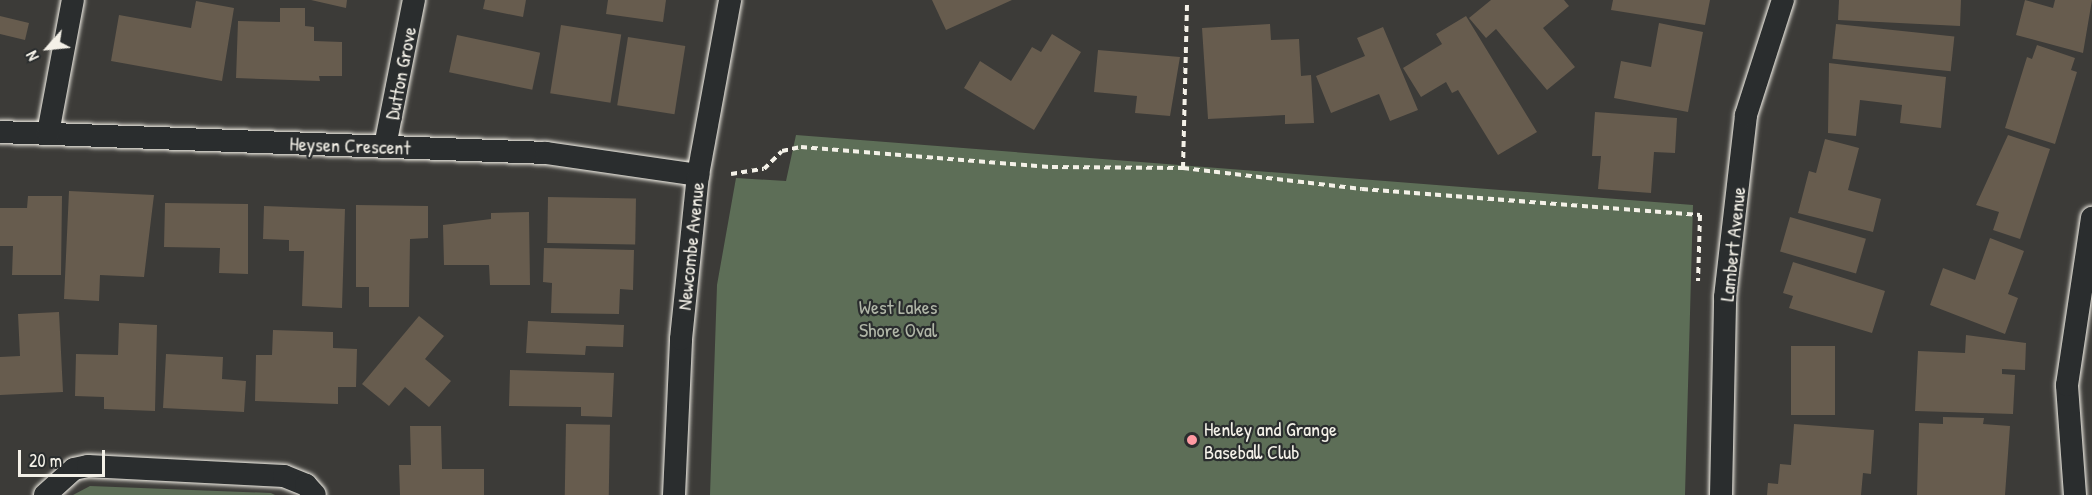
<!DOCTYPE html>
<style>
body{margin:0}
#map{position:relative;width:2092px;height:495px;overflow:hidden;background:#3c3b38;font-family:"Patrick Hand",sans-serif}
div>[style]{position:absolute}
[style*='--x']{left:calc(var(--x)*1px);top:calc(var(--y)*1px);width:calc(var(--w)*1px);rotate:calc(var(--a)*1deg)}
.green>*{inset:0;background:#5d6e57}
.building>*{inset:0;background:#675c4e;transform-origin:0 0}
.path>*{height:4px;margin-top:-2px;transform-origin:0;background:repeating-linear-gradient(90deg,#f4f1e8 0 6px,transparent 0 10.5px)}
.roads{filter:drop-shadow(0 0 2px #f4f1e8) drop-shadow(0 0 2px #f4f1e8)}
.minor>*{height:22px;margin:-11px;padding:0 11px;transform-origin:11px;border-radius:11px;background:#2a2d2e}
.dots>*{width:16px;height:16px;translate:-50% -50%;box-sizing:border-box;border:3px solid #2a2d2e;border-radius:50%}
span{translate:-50% -50%;white-space:nowrap;text-align:center;line-height:1.15;-webkit-text-stroke:4.5px #2a2d2e;paint-order:stroke}
.street-label{font-size:20px;color:#f4f1e8}
.park-label{font-size:20px;color:#b0b6a7}
.poi-label{font-size:20px;color:#f4f1e8}
.left{translate:0 -50%;text-align:left}
.north{position:absolute;left:18px;top:18px;width:60px;height:60px;-webkit-text-stroke:4px #2a2d2e;paint-order:stroke;rotate:243deg;font-size:16px;font-weight:700;line-height:24px;text-align:center;color:#f4f1e8}
.north::after{content:'';display:block;margin:auto;width:21px;height:27px;background:#f4f1e8;clip-path:polygon(50% 0,100% 100%,50% 72%,0 100%)}
.scale{position:absolute;left:18px;top:450px;width:87px;height:27px;box-sizing:border-box;border:3px solid #f4f1e8;border-top:0;padding-left:8px;font-size:18px;line-height:21px;white-space:nowrap;color:#f4f1e8;-webkit-text-stroke:4px #2a2d2e;paint-order:stroke}
</style>
<div id="map">
<div class="green">
<i style="clip-path:polygon(796px 135px,1693px 205px,1685px 495px,710px 495px,717px 285px,736px 178px,786px 181px)"></i>
<i style="clip-path:polygon(90px 486px,271px 493px,275px 495px,73px 495px)"></i>
</div>
<div class="building">
<i style="clip-path:polygon(311px 0,347px 0,346px 8px)"></i>
<i style="clip-path:polygon(485px 0,526px 0,523px 17px,483px 9px)"></i>
<i style="clip-path:polygon(608px 0,666px 0,663px 22px,606px 14px)"></i>
<i style="clip-path:polygon(932px 0,1012px 0,946px 30px)"></i>
<i style="clip-path:polygon(1491px 0,1564px 0,1569px 6px,1543px 28px,1575px 67px,1547px 90px,1496px 29px,1486px 38px,1469px 18px)"></i>
<i style="clip-path:polygon(1613px 0,1710px 0,1705px 25px,1611px 10px)"></i>
<i style="clip-path:polygon(1839px 0,1961px 0,1960px 26px,1838px 20px)"></i>
<i style="clip-path:polygon(2025px 0,2053px 8px,2055px 0,2092px 0,2083px 53px,2016px 35px)"></i>
<i style="clip-path:polygon(196px 1px,234px 8px,222px 81px,111px 61px,119px 15px,191px 28px)"></i>
<i style="clip-path:polygon(280px 8px,305px 8px,305px 26px,314px 27px,314px 41px,342px 42px,342px 76px,319px 76px,320px 81px,236px 78px,238px 21px,280px 22px)"></i>
<i style="clip-path:polygon(0 16px,29px 23px,25px 40px,0 34px)"></i>
<i style="clip-path:polygon(1466px 16px,1537px 132px,1498px 155px,1458px 90px,1452px 93px,1446px 82px,1421px 97px,1403px 68px,1442px 44px,1436px 34px)"></i>
<i style="clip-path:polygon(1659px 23px,1703px 32px,1688px 112px,1614px 98px,1621px 61px,1651px 67px)"></i>
<i style="clip-path:polygon(1270px 24px,1271px 40px,1299px 39px,1301px 76px,1311px 75px,1314px 123px,1285px 124px,1285px 115px,1208px 119px,1202px 28px)"></i>
<i style="left:1836px;top:24px;width:119px;height:35px;rotate:6deg"></i>
<i style="left:561px;top:25px;width:61px;height:69px;rotate:9deg"></i>
<i style="clip-path:polygon(1383px 27px,1418px 110px,1390px 121px,1379px 94px,1331px 113px,1316px 76px,1365px 56px,1357px 38px)"></i>
<i style="clip-path:polygon(1052px 34px,1081px 52px,1034px 130px,964px 88px,980px 61px,1011px 81px,1032px 47px,1041px 52px)"></i>
<i style="left:457px;top:35px;width:85px;height:38px;rotate:12deg"></i>
<i style="left:628px;top:37px;width:58px;height:69px;rotate:9deg"></i>
<i style="clip-path:polygon(2037px 45px,2075px 58px,2071px 70px,2077px 72px,2055px 144px,2005px 128px,2027px 57px,2032px 59px)"></i>
<i style="clip-path:polygon(1098px 50px,1180px 57px,1170px 116px,1135px 113px,1137px 96px,1094px 92px)"></i>
<i style="clip-path:polygon(1829px 63px,1946px 77px,1941px 128px,1900px 123px,1902px 105px,1860px 100px,1856px 136px,1828px 133px)"></i>
<i style="clip-path:polygon(1595px 112px,1677px 118px,1675px 153px,1654px 152px,1651px 193px,1598px 189px,1601px 156px,1592px 156px)"></i>
<i style="clip-path:polygon(2008px 135px,2050px 149px,2020px 239px,1993px 230px,1999px 212px,1976px 205px)"></i>
<i style="clip-path:polygon(1825px 139px,1859px 148px,1848px 190px,1881px 199px,1873px 232px,1798px 213px,1809px 171px,1816px 173px)"></i>
<i style="clip-path:polygon(69px 191px,154px 195px,144px 277px,100px 275px,99px 301px,64px 299px)"></i>
<i style="clip-path:polygon(28px 196px,62px 196px,61px 275px,12px 275px,13px 246px,0 246px,0 208px,27px 208px)"></i>
<i style="left:548px;top:197px;width:88px;height:46px;rotate:1deg"></i>
<i style="clip-path:polygon(165px 203px,248px 204px,248px 274px,219px 273px,220px 248px,164px 247px)"></i>
<i style="clip-path:polygon(356px 205px,428px 206px,428px 238px,410px 239px,409px 307px,369px 307px,369px 287px,356px 287px)"></i>
<i style="clip-path:polygon(264px 206px,345px 209px,342px 308px,302px 306px,304px 251px,289px 251px,289px 240px,263px 239px)"></i>
<i style="clip-path:polygon(529px 212px,530px 285px,490px 285px,489px 265px,444px 265px,443px 225px,491px 219px,491px 213px)"></i>
<i style="left:1790px;top:217px;width:79px;height:36px;rotate:16deg"></i>
<i style="clip-path:polygon(1990px 238px,2024px 251px,2008px 294px,2018px 298px,2005px 334px,1930px 305px,1943px 268px,1975px 280px)"></i>
<i style="clip-path:polygon(544px 248px,634px 250px,633px 290px,620px 289px,619px 314px,551px 313px,552px 283px,543px 282px)"></i>
<i style="clip-path:polygon(1793px 262px,1885px 291px,1872px 333px,1789px 308px,1793px 296px,1783px 293px)"></i>
<i style="clip-path:polygon(59px 312px,63px 392px,0 395px,0 357px,20px 356px,18px 314px)"></i>
<i style="clip-path:polygon(419px 316px,444px 336px,425px 359px,451px 381px,429px 407px,405px 387px,389px 406px,362px 384px)"></i>
<i style="clip-path:polygon(528px 321px,624px 325px,623px 347px,586px 346px,585px 355px,526px 353px)"></i>
<i style="clip-path:polygon(119px 323px,157px 325px,155px 411px,104px 409px,104px 397px,75px 396px,76px 354px,118px 355px)"></i>
<i style="clip-path:polygon(273px 330px,333px 332px,333px 348px,357px 349px,356px 387px,338px 387px,338px 404px,255px 401px,256px 355px,272px 355px)"></i>
<i style="clip-path:polygon(1966px 335px,2026px 343px,2025px 370px,2002px 369px,2002px 374px,2015px 375px,2013px 414px,1915px 411px,1918px 351px,1965px 353px)"></i>
<i style="left:1791px;top:346px;width:44px;height:69px"></i>
<i style="clip-path:polygon(166px 354px,223px 357px,222px 379px,246px 381px,244px 412px,163px 408px)"></i>
<i style="clip-path:polygon(510px 370px,614px 373px,612px 417px,581px 416px,581px 407px,509px 406px)"></i>
<i style="clip-path:polygon(1943px 417px,1984px 418px,1983px 424px,2010px 426px,2005px 495px,1917px 495px,1919px 423px,1943px 424px)"></i>
<i style="left:566px;top:424px;width:44px;height:71px;rotate:1deg"></i>
<i style="clip-path:polygon(1794px 424px,1874px 430px,1871px 474px,1863px 473px,1861px 495px,1767px 495px,1768px 483px,1778px 484px,1780px 464px,1791px 465px)"></i>
<i style="clip-path:polygon(410px 426px,441px 426px,442px 469px,484px 469px,484px 495px,400px 495px,399px 465px,411px 465px)"></i>
</div>
<div class="path">
<i style="--x:1183;--y:168;--w:168;--a:-88.6"></i>
<i style="--x:731;--y:174;--w:33;--a:-9"></i>
<i style="--x:764;--y:169;--w:25;--a:-45"></i>
<i style="--x:782;--y:151;--w:19;--a:-12"></i>
<i style="--x:801;--y:147;--w:252;--a:4.6"></i>
<i style="--x:1052;--y:167;--w:131;--a:0.4"></i>
<i style="--x:1183;--y:168;--w:180;--a:6.7"></i>
<i style="--x:1362;--y:189;--w:339;--a:4.4"></i>
<i style="--x:1700;--y:215;--w:66;--a:91.7"></i>
</div>
<div class="roads">
<div class="minor">
<i style="--x:0;--y:132;--w:546;--a:2.2"></i>
<i style="--x:546;--y:153;--w:154;--a:8.2"></i>
<i style="--x:48;--y:133;--w:135;--a:-79.4"></i>
<i style="--x:385;--y:146;--w:149;--a:-78.8"></i>
<i style="--x:45;--y:495;--w:39;--a:-42"></i>
<i style="--x:74;--y:469;--w:14;--a:-12"></i>
<i style="--x:88;--y:466;--w:196;--a:2.9"></i>
<i style="--x:284;--y:476;--w:24;--a:22"></i>
<i style="--x:306;--y:485;--w:13;--a:48"></i>
<i style="--x:674;--y:495;--w:156;--a:-87.4"></i>
<i style="--x:681;--y:339;--w:165;--a:-84.1"></i>
<i style="--x:698;--y:175;--w:178;--a:-79.6"></i>
<i style="--x:1721;--y:495;--w:198;--a:-88.8"></i>
<i style="--x:1725;--y:297;--w:183;--a:-83.4"></i>
<i style="--x:1746;--y:115;--w:121;--a:-72.2"></i>
<i style="--x:2075;--y:495;--w:110;--a:-94.2"></i>
<i style="--x:2067;--y:385;--w:169;--a:-81.5"></i>
</div>
</div>
<div class="dots">
<i style="left:1192px;top:440px;background:#ff9aa2"></i>
</div>
<div class="street-label">
<span style="left:400px;top:73px;rotate:-79deg">Dutton Grove</span>
<span style="left:350px;top:145px;rotate:2deg">Heysen Crescent</span>
<span style="left:1732px;top:244px;rotate:-84deg">Lambert Avenue</span>
<span style="left:690px;top:246px;rotate:-84deg">Newcombe Avenue</span>
</div>
<div class="park-label">
<span style="left:898px;top:318px">West Lakes<br>Shore Oval</span>
</div>
<div class="poi-label">
<span class="left" style="left:1204px;top:440px">Henley and Grange<br>Baseball Club</span>
</div>
<div class="north">N</div>
<div class="scale">20 m</div>
</div>
